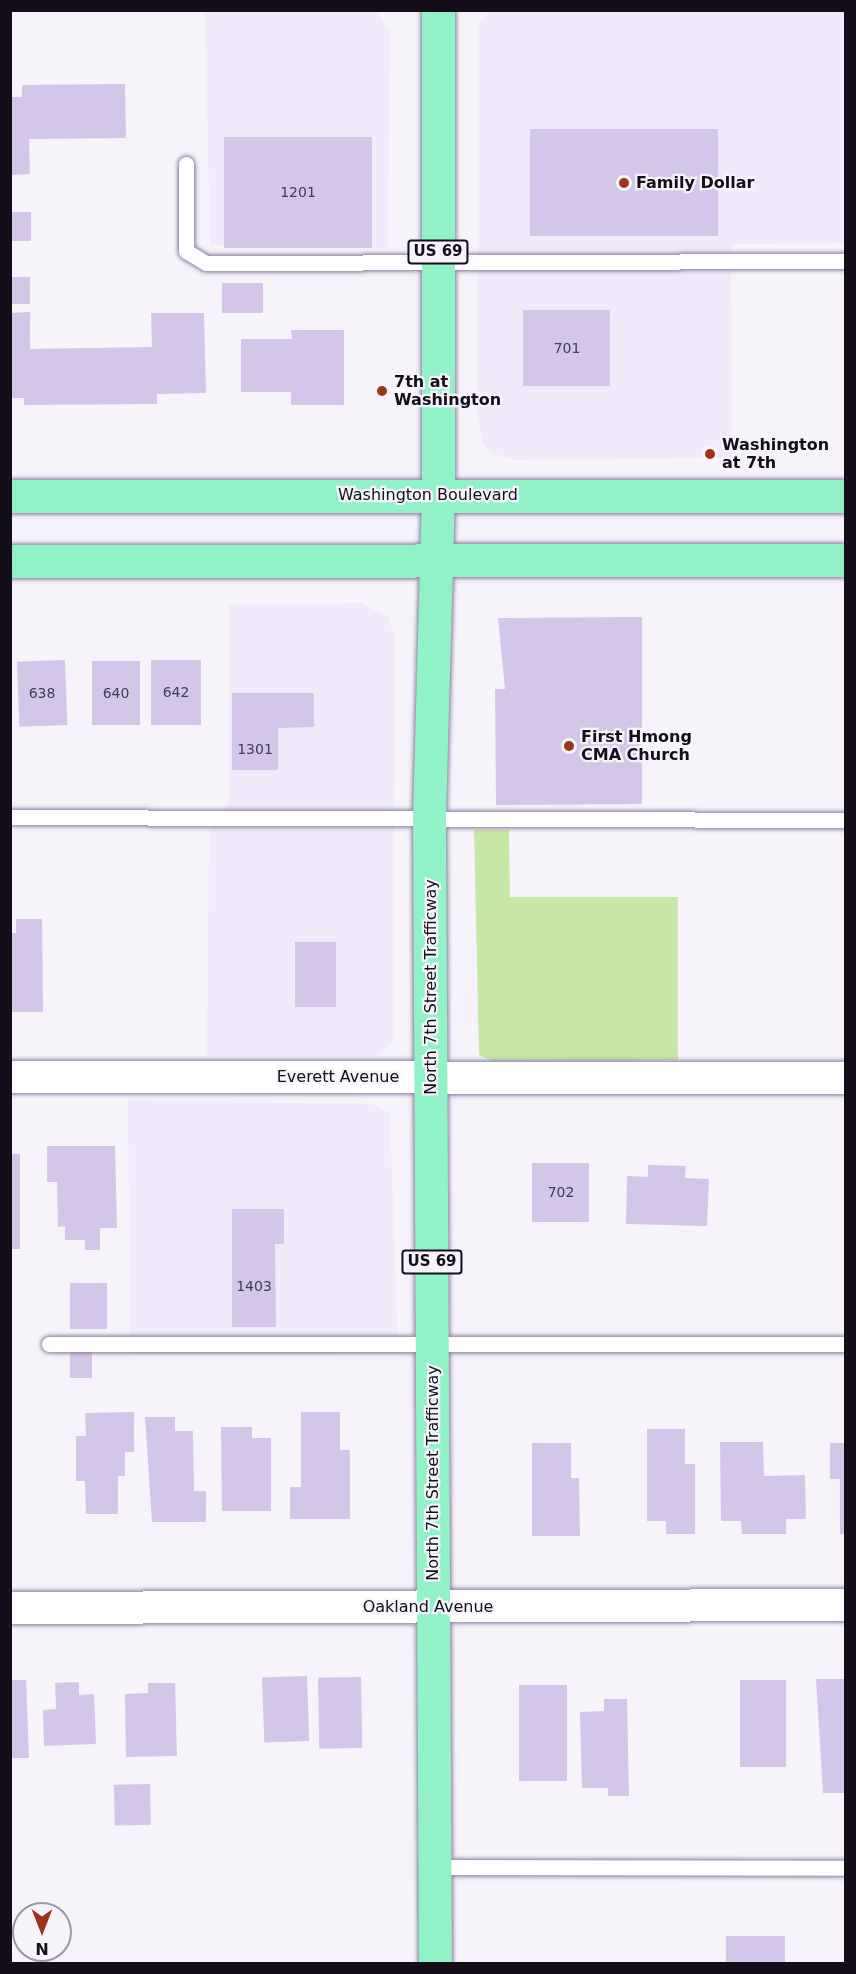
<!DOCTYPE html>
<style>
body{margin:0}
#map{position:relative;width:856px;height:1974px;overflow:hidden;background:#f6f3fb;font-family:"DejaVu Sans",sans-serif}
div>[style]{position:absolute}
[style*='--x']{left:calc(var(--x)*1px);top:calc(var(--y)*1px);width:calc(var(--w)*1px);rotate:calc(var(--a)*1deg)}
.built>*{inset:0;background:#f0eafb}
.green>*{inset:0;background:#c6e7a6}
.building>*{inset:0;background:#d3c6e8;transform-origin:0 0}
.roads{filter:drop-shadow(0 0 2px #8d81a1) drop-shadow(0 0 2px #8d81a1)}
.service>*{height:15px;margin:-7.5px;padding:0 7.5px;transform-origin:7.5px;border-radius:7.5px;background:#fff}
.minor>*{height:32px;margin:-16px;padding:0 16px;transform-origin:16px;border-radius:16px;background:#fff}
.primary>*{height:33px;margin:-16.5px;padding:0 16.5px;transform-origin:16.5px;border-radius:16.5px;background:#91f2c7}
.dots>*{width:16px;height:16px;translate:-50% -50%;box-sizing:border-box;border:3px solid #f6f3fb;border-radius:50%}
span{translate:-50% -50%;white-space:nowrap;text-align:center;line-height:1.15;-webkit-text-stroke:4.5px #f6f3fb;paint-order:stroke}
.number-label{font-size:14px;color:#433c4e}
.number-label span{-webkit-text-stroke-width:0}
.shield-label span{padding:2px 4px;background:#f6f3fb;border:2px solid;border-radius:4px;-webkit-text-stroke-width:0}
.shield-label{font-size:15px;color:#130e1a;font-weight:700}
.poi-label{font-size:16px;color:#130e1a;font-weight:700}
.left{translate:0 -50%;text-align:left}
.street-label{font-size:16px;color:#130e1a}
.frame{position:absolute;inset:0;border:12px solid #130e1a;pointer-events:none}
.north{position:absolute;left:12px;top:1902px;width:60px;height:60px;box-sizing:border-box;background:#f6f3fb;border:2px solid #9b97a1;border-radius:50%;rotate:180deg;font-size:16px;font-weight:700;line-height:24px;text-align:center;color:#130e1a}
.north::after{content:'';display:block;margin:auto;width:21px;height:27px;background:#9c3418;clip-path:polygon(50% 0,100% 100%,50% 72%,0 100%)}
</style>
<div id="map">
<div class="built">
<i style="clip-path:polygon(376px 10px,390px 34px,388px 248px,210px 245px,205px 11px)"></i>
<i style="clip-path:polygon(489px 11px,845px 11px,845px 243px,731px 244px,732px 458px,514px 460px,490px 453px,482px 440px,477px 414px,479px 25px)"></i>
<i style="clip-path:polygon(361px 603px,388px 617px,395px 636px,393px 1042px,375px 1057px,207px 1056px,209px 830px,229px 803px,229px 604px)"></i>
<i style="clip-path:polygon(128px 1101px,372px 1104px,390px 1113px,398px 1354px,130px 1355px)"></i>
</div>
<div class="green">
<i style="clip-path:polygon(474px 830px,509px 830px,510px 897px,678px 897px,678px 1060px,492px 1061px,479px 1055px)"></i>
</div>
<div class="building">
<i style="clip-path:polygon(125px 84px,126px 138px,29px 139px,30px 174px,10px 175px,10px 97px,22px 97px,22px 85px)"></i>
<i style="left:530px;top:129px;width:188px;height:107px"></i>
<i style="left:224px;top:137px;width:148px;height:111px"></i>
<i style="left:10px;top:212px;width:21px;height:29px"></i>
<i style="left:10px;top:277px;width:20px;height:27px"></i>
<i style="left:222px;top:283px;width:41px;height:30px"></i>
<i style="left:523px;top:310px;width:87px;height:76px"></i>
<i style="clip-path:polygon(30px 312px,30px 349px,152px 347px,151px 313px,204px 313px,206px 393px,157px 394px,157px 404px,24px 405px,24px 398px,10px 398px,10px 313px)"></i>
<i style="clip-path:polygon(291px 330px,344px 330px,344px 405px,291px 405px,291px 392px,241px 392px,241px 339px,292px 339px)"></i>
<i style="clip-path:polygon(642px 617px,642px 804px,496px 805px,495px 689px,505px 689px,498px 618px)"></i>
<i style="left:65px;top:660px;width:65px;height:48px;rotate:88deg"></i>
<i style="left:151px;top:660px;width:50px;height:65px"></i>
<i style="left:140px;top:661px;width:64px;height:48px;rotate:90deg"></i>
<i style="clip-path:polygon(232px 693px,314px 693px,314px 727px,278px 728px,278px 770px,232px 770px)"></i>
<i style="clip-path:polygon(16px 919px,42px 919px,43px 1012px,10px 1012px,10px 933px,16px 933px)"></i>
<i style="left:295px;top:942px;width:41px;height:65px"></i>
<i style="clip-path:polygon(47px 1146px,115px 1146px,117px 1228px,100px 1228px,100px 1250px,85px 1250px,85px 1240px,65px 1240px,65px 1226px,58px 1227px,57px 1182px,47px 1182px)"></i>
<i style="left:10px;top:1154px;width:10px;height:95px"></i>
<i style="left:532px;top:1163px;width:57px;height:59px"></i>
<i style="clip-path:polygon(648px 1165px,686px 1166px,685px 1178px,709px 1179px,707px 1226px,626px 1224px,627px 1176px,648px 1177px)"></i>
<i style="clip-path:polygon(232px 1209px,284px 1209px,284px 1244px,275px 1244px,276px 1327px,232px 1327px)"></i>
<i style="left:70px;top:1283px;width:37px;height:46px"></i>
<i style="left:70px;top:1351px;width:22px;height:27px"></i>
<i style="clip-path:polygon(134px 1412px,134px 1452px,125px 1452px,125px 1476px,118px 1476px,118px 1514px,86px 1514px,85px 1481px,76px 1481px,76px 1436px,86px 1436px,85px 1413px)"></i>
<i style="clip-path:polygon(301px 1412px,340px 1412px,340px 1450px,350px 1450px,350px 1519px,290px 1519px,290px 1487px,301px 1487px)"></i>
<i style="clip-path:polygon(145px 1417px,175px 1417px,175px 1431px,193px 1431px,194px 1491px,206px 1491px,206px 1522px,152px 1522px)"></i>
<i style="clip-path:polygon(221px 1427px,252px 1427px,252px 1438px,271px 1438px,271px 1511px,222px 1511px)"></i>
<i style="clip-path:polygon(647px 1429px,685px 1429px,685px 1464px,695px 1464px,695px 1534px,666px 1534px,666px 1521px,647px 1521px)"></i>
<i style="clip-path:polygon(720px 1442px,763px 1442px,764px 1476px,805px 1475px,806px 1519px,786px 1519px,786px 1534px,742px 1534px,741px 1521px,721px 1521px)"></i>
<i style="clip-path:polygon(532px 1443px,571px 1443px,571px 1478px,579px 1478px,580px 1536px,532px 1536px)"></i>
<i style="clip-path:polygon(830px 1443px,846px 1443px,846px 1534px,840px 1534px,840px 1479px,830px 1479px)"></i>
<i style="left:307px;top:1676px;width:65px;height:45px;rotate:88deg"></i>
<i style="left:361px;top:1677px;width:71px;height:43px;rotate:89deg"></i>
<i style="clip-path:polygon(816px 1679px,846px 1679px,846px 1793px,823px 1793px)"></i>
<i style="clip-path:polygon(10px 1680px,26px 1680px,29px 1758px,10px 1758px)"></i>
<i style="left:740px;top:1680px;width:46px;height:87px"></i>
<i style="clip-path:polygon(79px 1682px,79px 1695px,94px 1694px,96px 1744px,44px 1746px,43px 1710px,56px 1709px,55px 1683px)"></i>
<i style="clip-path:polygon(148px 1683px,175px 1683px,177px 1756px,126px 1757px,125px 1694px,148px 1693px)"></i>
<i style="left:519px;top:1685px;width:48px;height:96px"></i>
<i style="clip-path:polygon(604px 1699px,627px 1699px,629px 1796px,608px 1796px,608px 1788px,582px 1788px,580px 1712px,604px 1711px)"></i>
<i style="left:150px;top:1784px;width:41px;height:36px;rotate:89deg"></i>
<i style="left:726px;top:1936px;width:59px;height:28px"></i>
</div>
<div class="roads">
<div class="service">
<i style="--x:186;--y:164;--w:87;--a:90"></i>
<i style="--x:186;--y:251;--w:23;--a:31"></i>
<i style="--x:206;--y:263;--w:640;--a:-0.18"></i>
<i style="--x:10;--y:817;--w:836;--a:0.21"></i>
<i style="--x:49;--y:1344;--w:797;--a:0"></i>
<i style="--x:434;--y:1867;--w:412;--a:0.1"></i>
</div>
<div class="minor">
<i style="--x:10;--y:1077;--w:836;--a:0.07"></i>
<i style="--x:10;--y:1608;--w:836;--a:-0.21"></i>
</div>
<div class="primary">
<i style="--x:10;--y:496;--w:836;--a:0"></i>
<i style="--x:10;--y:561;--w:836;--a:-0.07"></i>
<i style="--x:435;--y:1964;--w:1148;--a:-90.3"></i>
<i style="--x:429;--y:816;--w:322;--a:-88.4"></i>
<i style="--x:438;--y:494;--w:484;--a:-90"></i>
</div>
</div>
<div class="dots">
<i style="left:624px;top:183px;background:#9c3418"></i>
<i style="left:382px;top:391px;background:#9c3418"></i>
<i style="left:710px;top:454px;background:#9c3418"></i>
<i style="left:569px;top:746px;background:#9c3418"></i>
</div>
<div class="number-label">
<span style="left:298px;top:192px">1201</span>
<span style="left:567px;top:348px">701</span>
<span style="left:176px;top:692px">642</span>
<span style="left:42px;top:693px">638</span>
<span style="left:116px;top:693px">640</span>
<span style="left:255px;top:749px">1301</span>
<span style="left:561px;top:1192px">702</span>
<span style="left:254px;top:1286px">1403</span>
</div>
<div class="shield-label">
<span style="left:438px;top:252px">US 69</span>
<span style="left:432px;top:1262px">US 69</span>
</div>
<div class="poi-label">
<span class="left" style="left:636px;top:183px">Family Dollar</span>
<span class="left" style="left:394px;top:391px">7th at<br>Washington</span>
<span class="left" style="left:722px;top:454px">Washington<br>at 7th</span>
<span class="left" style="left:581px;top:746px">First Hmong<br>CMA Church</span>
</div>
<div class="street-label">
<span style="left:428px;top:495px">Washington Boulevard</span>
<span style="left:431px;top:987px;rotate:-90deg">North 7th Street Trafficway</span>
<span style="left:338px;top:1077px">Everett Avenue</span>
<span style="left:433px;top:1473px;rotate:-90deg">North 7th Street Trafficway</span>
<span style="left:428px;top:1607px">Oakland Avenue</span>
</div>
<div class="frame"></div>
<div class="north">N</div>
</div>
